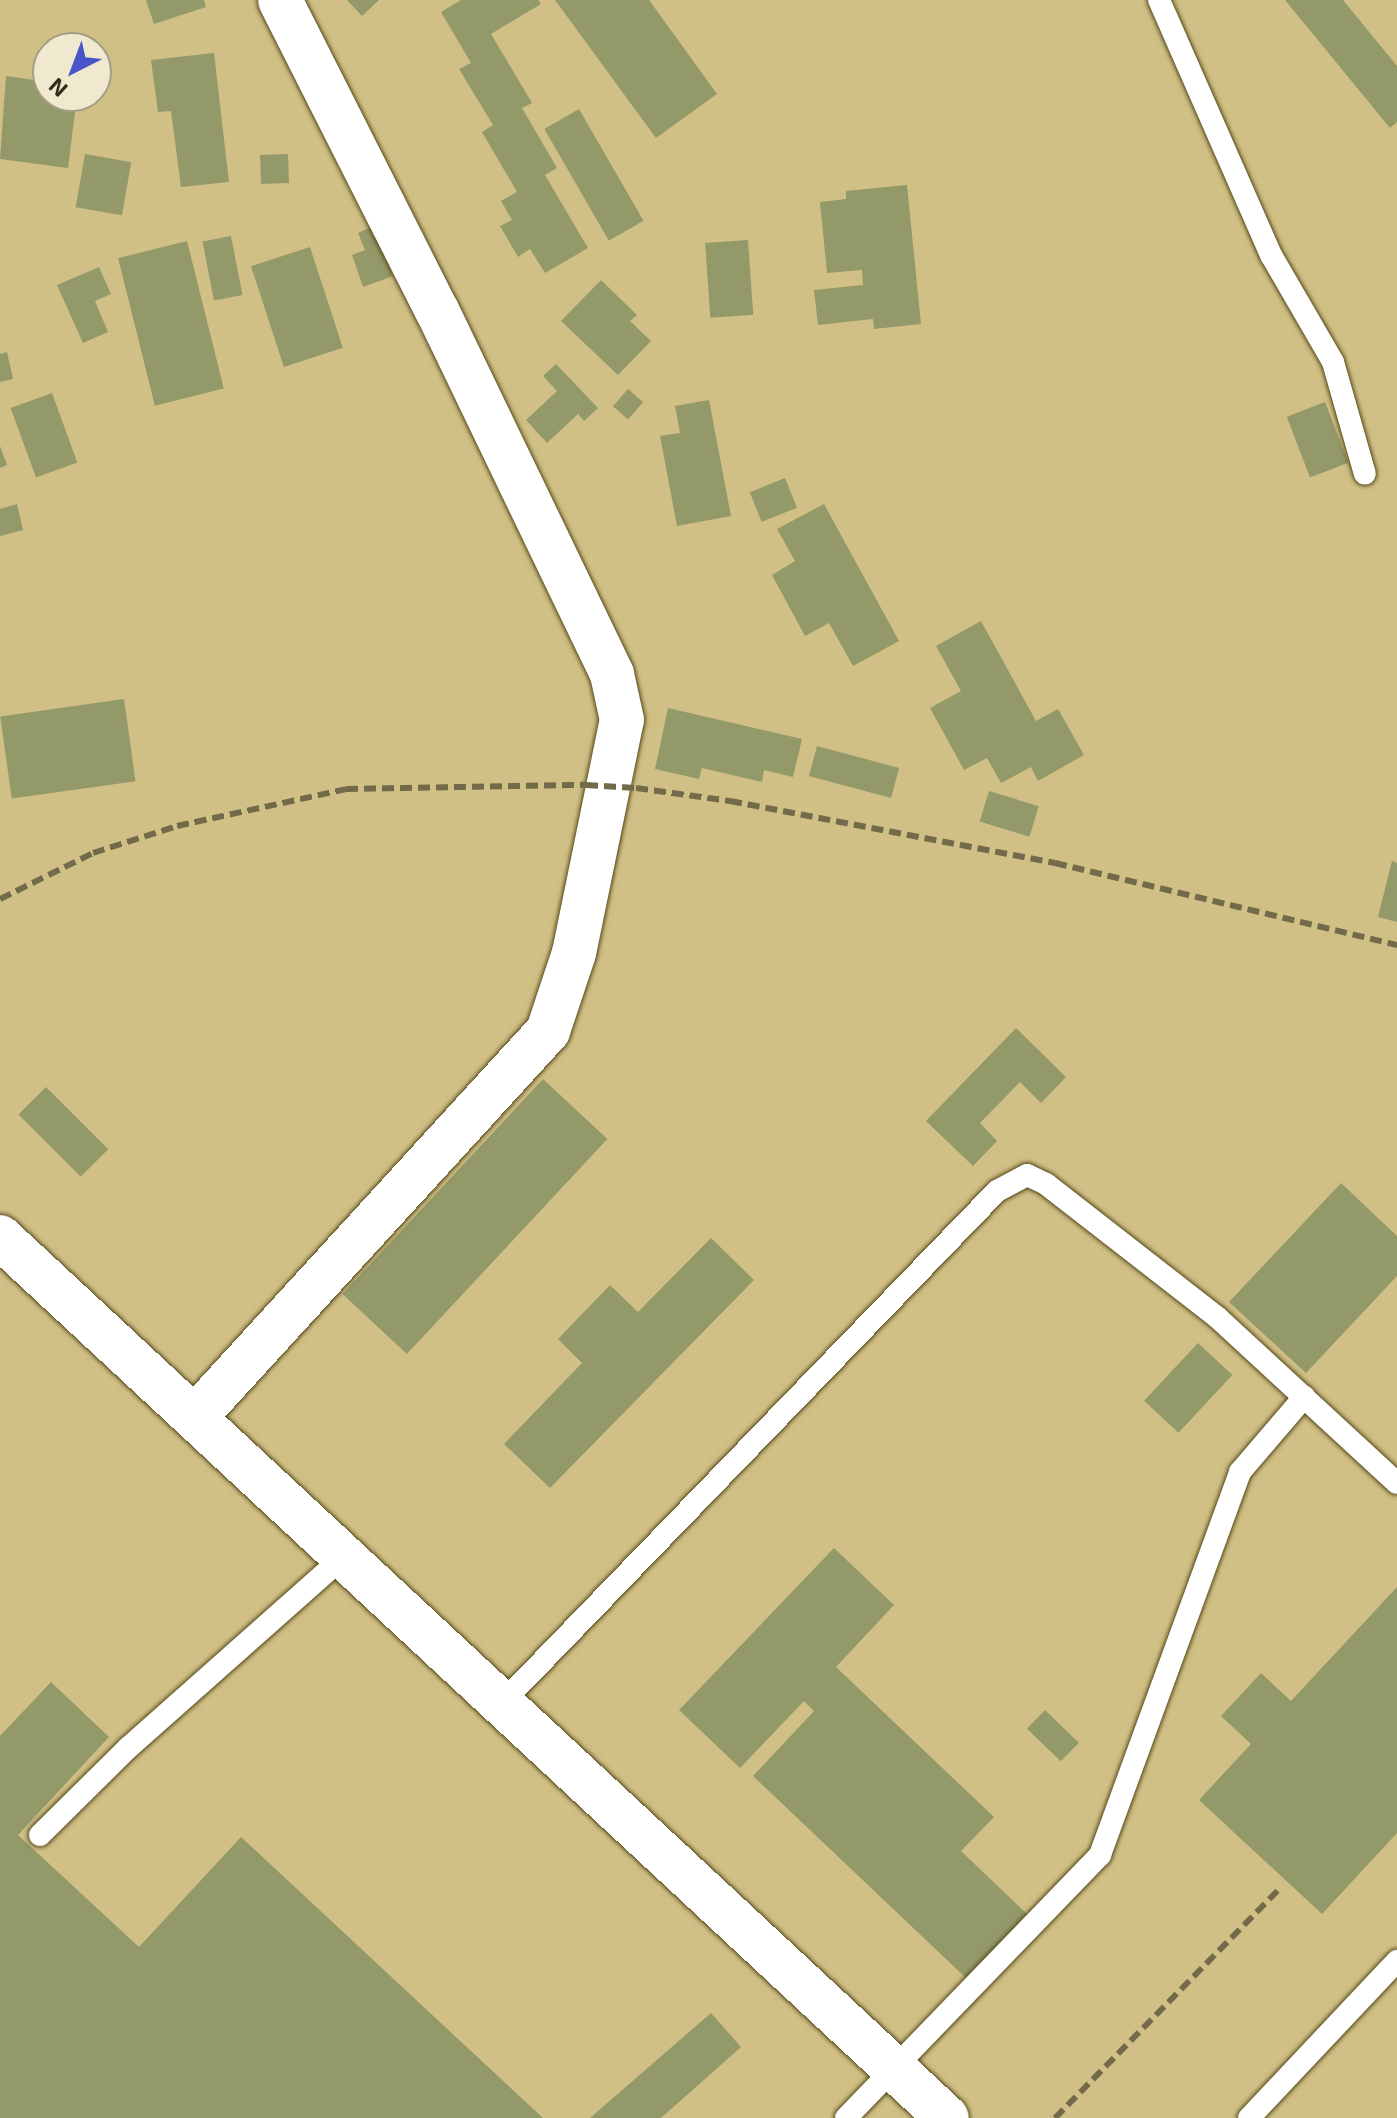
<!DOCTYPE html>
<style>
body{margin:0}
#map{position:relative;width:1397px;height:2118px;overflow:hidden;background:#d6c896;font-family:"Exo 2",sans-serif}
div>[style]{position:absolute}
[style*='--x']{left:calc(var(--x)*1px);top:calc(var(--y)*1px);width:calc(var(--w)*1px);rotate:calc(var(--a)*1deg)}
.built>*{inset:0;background:#d0c086}
.building>*{inset:0;background:#939969;transform-origin:0 0}
.roads{filter:drop-shadow(0 0 2px #554818) drop-shadow(0 0 2px #554818)}
.lane>*{height:22px;margin:-11px;padding:0 11px;transform-origin:11px;border-radius:11px;background:#fff}
.street>*{height:44px;margin:-22px;padding:0 22px;transform-origin:22px;border-radius:22px;background:#fff}
.secondary>*{height:44px;margin:-22px;padding:0 22px;transform-origin:22px;border-radius:22px;background:#fff}
.rail>*{height:6px;margin-top:-3px;transform-origin:0;background:repeating-linear-gradient(90deg,#736a4a 0 12px,transparent 0 18px)}
span{translate:-50% -50%;white-space:nowrap;text-align:center;line-height:1.15;-webkit-text-stroke:8px #f0e9d0;paint-order:stroke}
.north{position:absolute;left:32px;top:32px;width:80px;height:80px;box-sizing:border-box;background:#f0e9d0;border:2px solid #a49d86;border-radius:50%;rotate:222deg;font-size:22px;font-weight:700;line-height:32px;text-align:center;color:#322c18}
.north::after{content:'';display:block;margin:auto;width:28px;height:36px;background:#4a54c9;clip-path:polygon(50% 0,100% 100%,50% 72%,0 100%)}
</style>
<div id="map">
<div class="built">
<i style="clip-path:polygon(evenodd,0 0,1397px 0,1397px 2118px,0 2118px,0 0,48px 48px,96px 48px,96px 96px,48px 96px,48px 48px)"></i>
</div>
<div class="building">
<i style="clip-path:polygon(146px 0,204px 0,206px 7px,154px 24px)"></i>
<i style="clip-path:polygon(347px 0,379px 0,362px 16px)"></i>
<i style="clip-path:polygon(461px 0,538px 0,541px 4px,491px 34px,532px 103px,522px 108px,557px 168px,545px 175px,588px 248px,545px 273px,530px 249px,518px 257px,500px 226px,512px 220px,501px 201px,517px 192px,482px 132px,493px 125px,459px 69px,471px 63px,441px 12px)"></i>
<i style="clip-path:polygon(555px 0,649px 0,717px 94px,656px 138px)"></i>
<i style="clip-path:polygon(1285px 0,1343px 0,1397px 66px,1397px 122px,1390px 128px)"></i>
<i style="clip-path:polygon(214px 53px,229px 182px,181px 187px,171px 111px,158px 112px,151px 60px)"></i>
<i style="clip-path:polygon(6px 76px,48px 82px,48px 96px,77px 96px,68px 168px,0 159px)"></i>
<i style="left:579px;top:109px;width:129px;height:40px;rotate:60deg"></i>
<i style="left:85px;top:154px;width:47px;height:54px;rotate:10deg"></i>
<i style="left:288px;top:154px;width:29px;height:28px;rotate:88deg"></i>
<i style="clip-path:polygon(907px 185px,921px 324px,874px 329px,873px 319px,818px 325px,814px 290px,863px 285px,862px 270px,827px 273px,820px 202px,846px 199px,846px 191px)"></i>
<i style="clip-path:polygon(374px 226px,393px 276px,363px 287px,352px 255px,365px 250px,358px 233px)"></i>
<i style="left:231px;top:236px;width:60px;height:29px;rotate:79deg"></i>
<i style="left:748px;top:240px;width:75px;height:43px;rotate:86deg"></i>
<i style="left:187px;top:241px;width:152px;height:71px;rotate:76deg"></i>
<i style="left:310px;top:247px;width:106px;height:62px;rotate:72deg"></i>
<i style="clip-path:polygon(99px 267px,111px 294px,95px 301px,108px 332px,83px 343px,57px 285px)"></i>
<i style="clip-path:polygon(601px 280px,637px 315px,630px 321px,651px 341px,618px 375px,561px 321px)"></i>
<i style="clip-path:polygon(7px 352px,13px 379px,0 382px,0 354px)"></i>
<i style="clip-path:polygon(556px 364px,598px 408px,584px 421px,578px 414px,547px 443px,526px 420px,557px 391px,543px 376px)"></i>
<i style="left:628px;top:389px;width:20px;height:23px;rotate:41deg"></i>
<i style="left:52px;top:393px;width:74px;height:44px;rotate:70deg"></i>
<i style="clip-path:polygon(709px 400px,731px 516px,677px 526px,660px 436px,680px 433px,675px 406px)"></i>
<i style="left:1325px;top:402px;width:65px;height:41px;rotate:69deg"></i>
<i style="clip-path:polygon(0 446px,7px 465px,0 468px)"></i>
<i style="left:785px;top:478px;width:32px;height:38px;rotate:68deg"></i>
<i style="clip-path:polygon(17px 504px,23px 530px,0 536px,0 509px)"></i>
<i style="clip-path:polygon(824px 504px,899px 641px,853px 666px,829px 623px,805px 636px,772px 575px,795px 561px,777px 529px)"></i>
<i style="clip-path:polygon(981px 621px,1036px 721px,1058px 709px,1084px 755px,1038px 781px,1031px 767px,1001px 783px,987px 758px,964px 770px,930px 708px,961px 691px,936px 646px)"></i>
<i style="left:124px;top:699px;width:83px;height:125px;rotate:82deg"></i>
<i style="clip-path:polygon(668px 708px,802px 739px,793px 777px,764px 770px,762px 782px,702px 768px,699px 779px,655px 769px)"></i>
<i style="left:817px;top:746px;width:85px;height:31px;rotate:15deg"></i>
<i style="left:989px;top:791px;width:52px;height:32px;rotate:17deg"></i>
<i style="clip-path:polygon(1392px 861px,1397px 863px,1397px 922px,1378px 917px)"></i>
<i style="clip-path:polygon(1016px 1028px,1066px 1077px,1041px 1103px,1020px 1082px,980px 1123px,997px 1141px,973px 1166px,926px 1121px)"></i>
<i style="left:543px;top:1079px;width:88px;height:294px;rotate:43deg"></i>
<i style="left:46px;top:1087px;width:88px;height:39px;rotate:45deg"></i>
<i style="clip-path:polygon(1341px 1183px,1397px 1236px,1397px 1276px,1306px 1373px,1229px 1302px)"></i>
<i style="clip-path:polygon(711px 1238px,754px 1280px,550px 1488px,504px 1444px,582px 1363px,558px 1339px,610px 1285px,638px 1312px)"></i>
<i style="left:1198px;top:1343px;width:47px;height:79px;rotate:43deg"></i>
<i style="clip-path:polygon(834px 1548px,894px 1605px,836px 1667px,994px 1817px,961px 1851px,1027px 1914px,966px 1978px,753px 1776px,814px 1711px,804px 1701px,740px 1768px,679px 1710px)"></i>
<i style="clip-path:polygon(1397px 1587px,1397px 1833px,1322px 1914px,1199px 1800px,1251px 1744px,1221px 1716px,1261px 1673px,1291px 1701px)"></i>
<i style="clip-path:polygon(51px 1682px,109px 1737px,18px 1835px,139px 1947px,241px 1837px,543px 2118px,0 2118px,0 1736px)"></i>
<i style="left:1045px;top:1710px;width:47px;height:26px;rotate:44deg"></i>
<i style="clip-path:polygon(711px 2013px,741px 2047px,661px 2118px,590px 2118px)"></i>
</div>
<div class="roads">
<div class="lane">
<i style="--x:1159;--y:0;--w:279;--a:66.3"></i>
<i style="--x:1271;--y:255;--w:124;--a:59.9"></i>
<i style="--x:1333;--y:362;--w:116;--a:74.1"></i>
<i style="--x:502;--y:1703;--w:712;--a:-45.97"></i>
<i style="--x:997;--y:1191;--w:34;--a:-28"></i>
<i style="--x:1027;--y:1175;--w:21;--a:25"></i>
<i style="--x:1046;--y:1184;--w:218;--a:37.9"></i>
<i style="--x:1218;--y:1318;--w:243;--a:42.7"></i>
<i style="--x:40;--y:1835;--w:124;--a:-44.7"></i>
<i style="--x:128;--y:1748;--w:290;--a:-41.6"></i>
<i style="--x:846;--y:2118;--w:366;--a:-46"></i>
<i style="--x:1100;--y:1855;--w:408;--a:-69.9"></i>
<i style="--x:1240;--y:1472;--w:99;--a:-49.5"></i>
<i style="--x:1249;--y:2118;--w:216;--a:-46.7"></i>
</div>
<div class="street">
<i style="--x:196;--y:1416;--w:522;--a:-47.56"></i>
<i style="--x:548;--y:1031;--w:82;--a:-71.6"></i>
<i style="--x:574;--y:953;--w:238;--a:-78.4"></i>
<i style="--x:622;--y:720;--w:47;--a:-102.3"></i>
<i style="--x:612;--y:674;--w:403;--a:-115.7"></i>
<i style="--x:437;--y:311;--w:348;--a:-116.8"></i>
</div>
<div class="secondary">
<i style="--x:0;--y:1237;--w:1293;--a:42.93"></i>
</div>
</div>
<div class="rail">
<i style="--x:0;--y:899;--w:104;--a:-26.3"></i>
<i style="--x:93;--y:853;--w:88;--a:-17.8"></i>
<i style="--x:177;--y:826;--w:173;--a:-12.3"></i>
<i style="--x:346;--y:789;--w:240;--a:-1"></i>
<i style="--x:586;--y:785;--w:50;--a:3.4"></i>
<i style="--x:636;--y:788;--w:95;--a:7.9"></i>
<i style="--x:730;--y:801;--w:331;--a:10.8"></i>
<i style="--x:1055;--y:863;--w:352;--a:13.5"></i>
<i style="--x:1055;--y:2118;--w:323;--a:-45.6"></i>
</div>
<div class="north">N</div>
</div>
